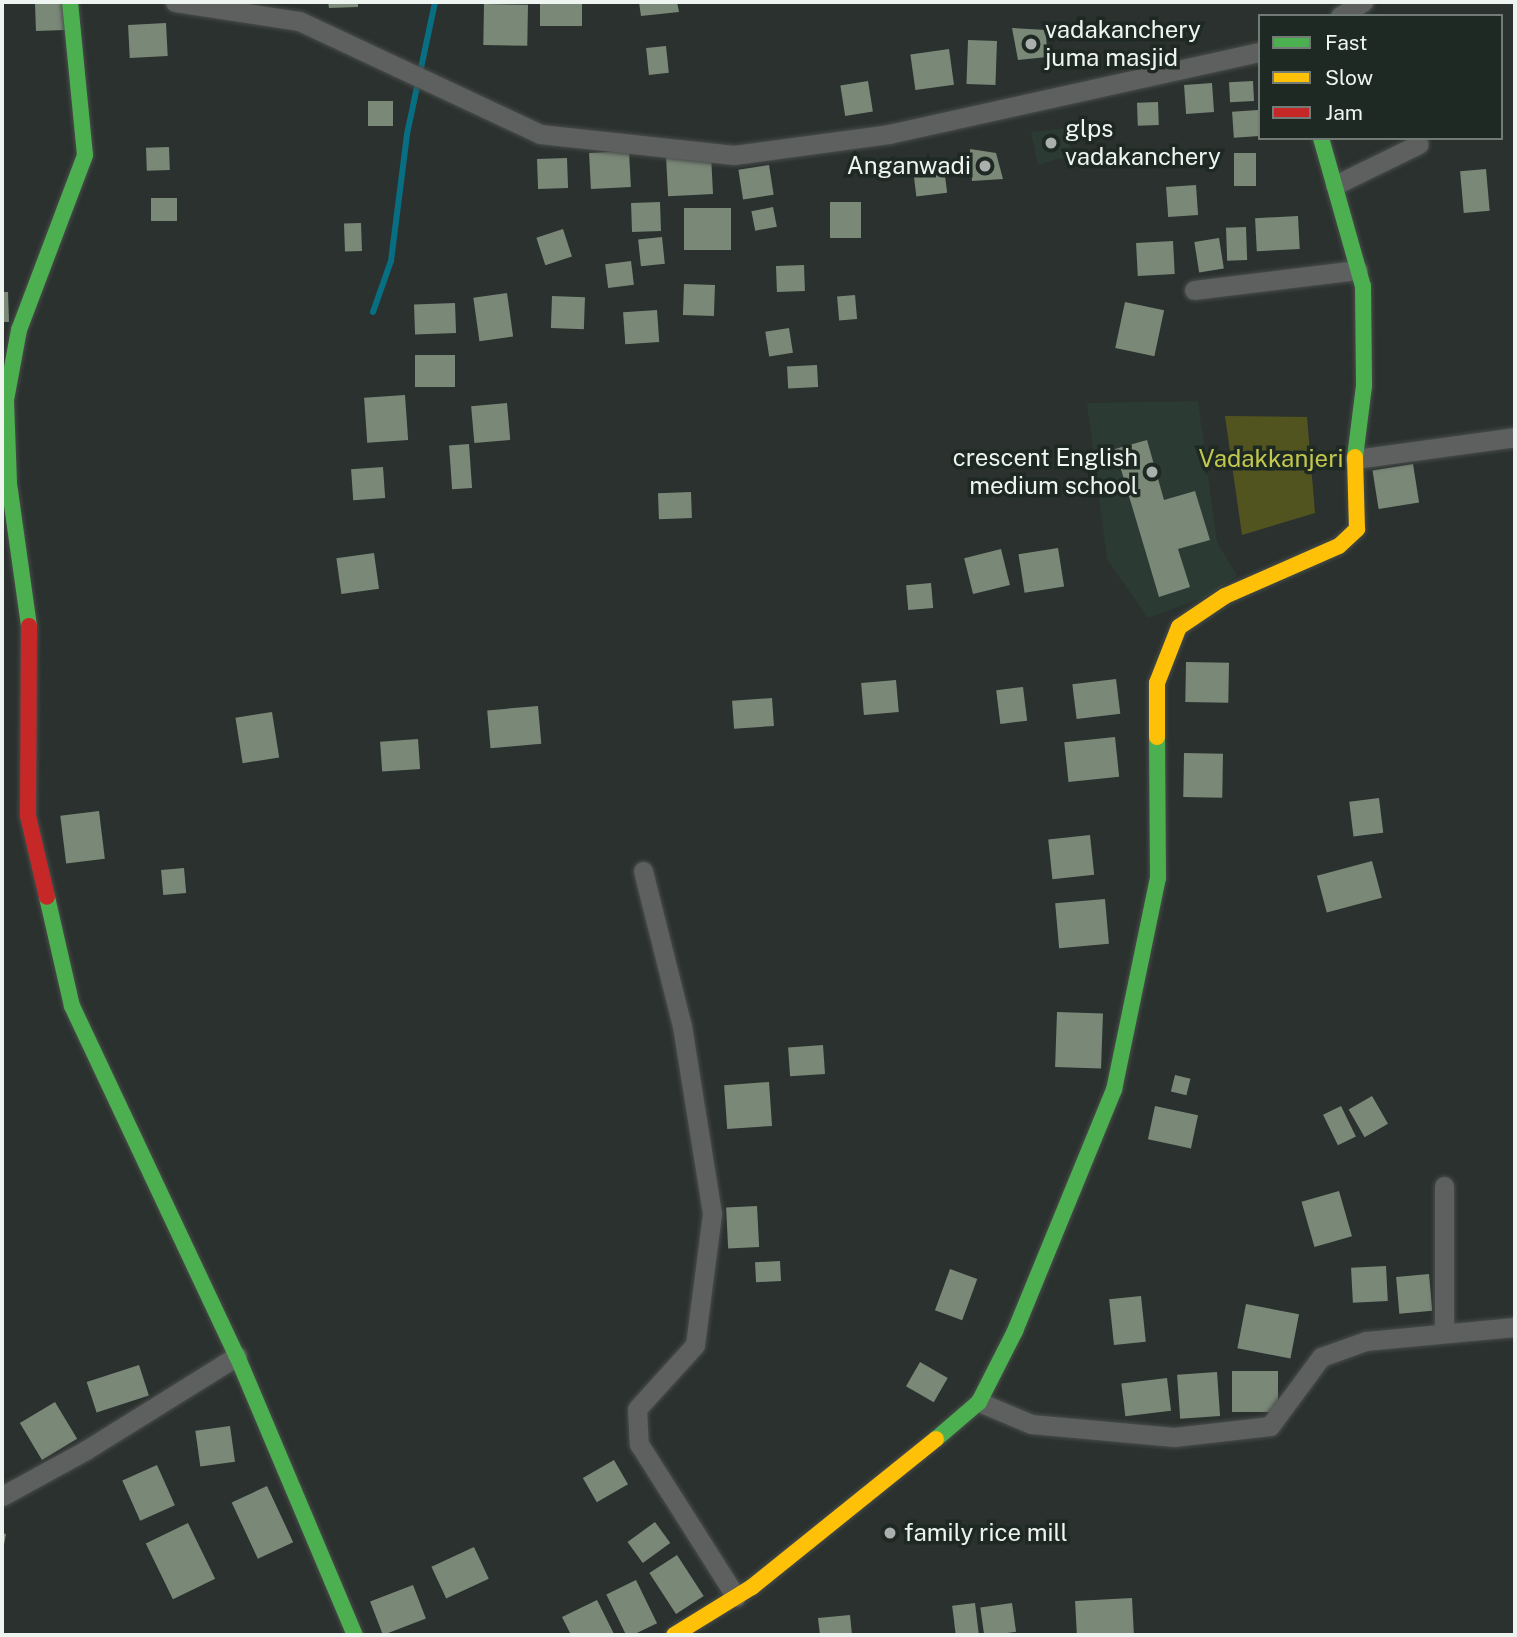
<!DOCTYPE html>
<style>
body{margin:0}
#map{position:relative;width:1517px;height:1637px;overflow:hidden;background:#2b312e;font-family:"Public Sans",sans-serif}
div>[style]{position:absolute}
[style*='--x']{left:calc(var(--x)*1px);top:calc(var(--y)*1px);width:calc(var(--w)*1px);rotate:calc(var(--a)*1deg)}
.built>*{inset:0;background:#2b3b33}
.green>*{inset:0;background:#525420}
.stream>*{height:6px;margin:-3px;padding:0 3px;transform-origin:3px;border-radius:3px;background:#086f83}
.building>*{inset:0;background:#7a8878;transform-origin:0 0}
.roads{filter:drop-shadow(0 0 2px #484d4b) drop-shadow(0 0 2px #484d4b)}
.street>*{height:19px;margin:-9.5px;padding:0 9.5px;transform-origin:9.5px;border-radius:9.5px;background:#5d605f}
.fast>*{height:16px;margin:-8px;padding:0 8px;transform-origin:8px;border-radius:8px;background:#4caf50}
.slow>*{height:16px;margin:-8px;padding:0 8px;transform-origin:8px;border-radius:8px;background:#ffc107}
.jam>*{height:16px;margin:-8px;padding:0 8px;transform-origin:8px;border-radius:8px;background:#c62828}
.dots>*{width:19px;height:19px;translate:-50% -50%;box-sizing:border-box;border:4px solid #1f2924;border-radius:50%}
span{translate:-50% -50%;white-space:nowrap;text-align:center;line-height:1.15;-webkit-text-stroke:7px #1f2924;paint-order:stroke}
.poi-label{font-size:24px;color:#eef5f1}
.left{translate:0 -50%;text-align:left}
.right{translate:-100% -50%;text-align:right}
.park-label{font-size:24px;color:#c3c84c}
.frame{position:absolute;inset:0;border:4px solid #eef5f1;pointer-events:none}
.legend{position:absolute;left:1258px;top:14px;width:245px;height:126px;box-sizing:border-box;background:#1f2924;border:2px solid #727b76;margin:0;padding:9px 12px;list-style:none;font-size:21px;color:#eef5f1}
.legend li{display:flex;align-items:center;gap:14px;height:35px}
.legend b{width:35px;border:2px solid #727b76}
</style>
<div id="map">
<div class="built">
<i style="clip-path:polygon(1067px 128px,1071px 155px,1038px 165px,1031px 132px)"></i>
<i style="clip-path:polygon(1198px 401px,1217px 542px,1237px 576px,1208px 596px,1148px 618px,1107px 559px,1087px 403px)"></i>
</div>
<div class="green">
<i style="clip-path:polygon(1225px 416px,1307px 417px,1315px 513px,1242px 535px)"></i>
</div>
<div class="stream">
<i style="--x:373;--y:312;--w:54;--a:-70.6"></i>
<i style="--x:391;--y:261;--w:128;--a:-82.8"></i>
<i style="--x:407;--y:134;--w:135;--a:-78"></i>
</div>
<div class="building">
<i style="clip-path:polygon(328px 2px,358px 2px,358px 7px,329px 8px)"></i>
<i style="left:540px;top:2px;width:42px;height:24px"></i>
<i style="clip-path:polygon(639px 2px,677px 2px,679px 12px,641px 16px)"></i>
<i style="left:64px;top:3px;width:27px;height:29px;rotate:88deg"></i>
<i style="left:484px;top:4px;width:44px;height:41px;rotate:1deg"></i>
<i style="left:166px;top:23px;width:33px;height:38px;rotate:87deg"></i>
<i style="clip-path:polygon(1012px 28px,1046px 30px,1047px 57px,1018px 60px)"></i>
<i style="left:968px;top:40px;width:29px;height:44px;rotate:2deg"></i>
<i style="left:666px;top:46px;width:27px;height:20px;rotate:84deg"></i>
<i style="left:949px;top:49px;width:36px;height:39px;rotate:82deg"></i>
<i style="left:868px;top:81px;width:31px;height:28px;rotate:81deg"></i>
<i style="left:1253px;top:81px;width:20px;height:24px;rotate:87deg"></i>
<i style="left:1212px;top:83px;width:29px;height:28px;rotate:86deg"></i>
<i style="left:368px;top:101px;width:25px;height:25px"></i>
<i style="left:1158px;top:102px;width:23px;height:21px;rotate:88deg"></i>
<i style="left:1258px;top:110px;width:26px;height:26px;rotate:86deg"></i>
<i style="left:169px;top:147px;width:23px;height:23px;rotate:88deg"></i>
<i style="clip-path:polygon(970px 149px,996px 153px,1003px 179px,972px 181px)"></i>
<i style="left:629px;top:151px;width:36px;height:40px;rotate:87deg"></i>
<i style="left:1256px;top:153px;width:33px;height:22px;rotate:90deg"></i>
<i style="left:711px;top:155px;width:39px;height:45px;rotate:87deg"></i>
<i style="left:567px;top:158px;width:30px;height:30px;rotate:88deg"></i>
<i style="left:943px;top:159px;width:34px;height:31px;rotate:83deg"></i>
<i style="left:769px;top:165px;width:30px;height:31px;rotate:81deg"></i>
<i style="left:1486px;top:169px;width:42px;height:26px;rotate:85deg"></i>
<i style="left:1196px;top:185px;width:30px;height:30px;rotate:86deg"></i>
<i style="left:177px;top:198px;width:23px;height:26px;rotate:90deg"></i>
<i style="left:660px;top:202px;width:29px;height:29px;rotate:88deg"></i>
<i style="left:861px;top:202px;width:36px;height:31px;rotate:90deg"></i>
<i style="left:773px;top:207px;width:20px;height:22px;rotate:79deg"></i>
<i style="left:731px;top:208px;width:42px;height:47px;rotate:90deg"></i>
<i style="left:1298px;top:216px;width:33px;height:43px;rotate:87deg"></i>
<i style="left:361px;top:223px;width:28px;height:17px;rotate:88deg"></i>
<i style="left:1246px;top:227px;width:33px;height:20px;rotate:88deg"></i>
<i style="left:563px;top:229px;width:29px;height:28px;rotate:72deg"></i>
<i style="left:662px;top:237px;width:27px;height:24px;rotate:84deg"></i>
<i style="left:1219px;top:238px;width:31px;height:25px;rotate:81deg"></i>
<i style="left:1173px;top:241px;width:33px;height:37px;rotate:87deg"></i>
<i style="left:631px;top:261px;width:24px;height:26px;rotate:83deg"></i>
<i style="left:804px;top:265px;width:26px;height:28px;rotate:88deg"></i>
<i style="left:684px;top:284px;width:31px;height:31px;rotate:2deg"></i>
<i style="clip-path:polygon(2px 292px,8px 292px,9px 322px,2px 322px)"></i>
<i style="left:507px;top:293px;width:44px;height:34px;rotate:82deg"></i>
<i style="left:855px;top:295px;width:24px;height:18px;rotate:85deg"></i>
<i style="left:552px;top:296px;width:33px;height:32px;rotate:2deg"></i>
<i style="left:1125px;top:302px;width:40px;height:47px;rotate:12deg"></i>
<i style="left:455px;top:303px;width:30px;height:41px;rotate:88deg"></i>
<i style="left:657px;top:310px;width:32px;height:34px;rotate:86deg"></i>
<i style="left:789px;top:328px;width:25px;height:24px;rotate:81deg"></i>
<i style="left:415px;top:355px;width:40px;height:32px"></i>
<i style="left:817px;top:365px;width:22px;height:30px;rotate:87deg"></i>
<i style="left:405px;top:395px;width:45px;height:41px;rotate:86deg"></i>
<i style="left:507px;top:403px;width:37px;height:36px;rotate:85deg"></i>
<i style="clip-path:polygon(1147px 440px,1164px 500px,1195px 491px,1210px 540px,1178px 549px,1190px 587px,1159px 597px,1115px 449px)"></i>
<i style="left:469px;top:444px;width:44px;height:20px;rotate:86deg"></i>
<i style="left:1413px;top:464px;width:39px;height:41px;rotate:81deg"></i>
<i style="left:383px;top:467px;width:31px;height:32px;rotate:86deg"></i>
<i style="left:691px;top:492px;width:26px;height:33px;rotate:88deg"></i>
<i style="left:1058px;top:548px;width:39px;height:40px;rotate:81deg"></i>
<i style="left:1001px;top:549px;width:37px;height:38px;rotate:76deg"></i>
<i style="left:374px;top:553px;width:36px;height:38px;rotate:82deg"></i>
<i style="left:931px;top:583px;width:25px;height:25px;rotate:85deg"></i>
<i style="left:1186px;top:662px;width:43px;height:40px;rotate:1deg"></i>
<i style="left:1116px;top:679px;width:35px;height:44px;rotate:83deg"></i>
<i style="left:896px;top:680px;width:32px;height:35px;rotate:85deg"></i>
<i style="left:1023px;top:687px;width:34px;height:27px;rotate:83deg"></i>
<i style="left:772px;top:698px;width:28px;height:40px;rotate:86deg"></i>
<i style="left:538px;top:706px;width:38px;height:51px;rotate:85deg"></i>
<i style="left:272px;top:712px;width:46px;height:37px;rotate:81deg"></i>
<i style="left:1115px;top:737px;width:40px;height:51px;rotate:84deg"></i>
<i style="left:418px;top:739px;width:30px;height:38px;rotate:86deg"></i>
<i style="left:1184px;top:753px;width:39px;height:44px;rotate:1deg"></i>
<i style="left:1379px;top:798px;width:35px;height:30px;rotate:83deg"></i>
<i style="left:99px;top:811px;width:48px;height:39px;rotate:83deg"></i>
<i style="left:1090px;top:835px;width:40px;height:42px;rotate:84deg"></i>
<i style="left:1372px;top:861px;width:38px;height:57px;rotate:75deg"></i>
<i style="left:184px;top:868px;width:25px;height:23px;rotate:85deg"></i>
<i style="left:1105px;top:899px;width:45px;height:50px;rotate:85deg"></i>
<i style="left:1057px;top:1012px;width:46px;height:55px;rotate:2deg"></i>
<i style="left:823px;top:1045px;width:29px;height:35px;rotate:86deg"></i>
<i style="left:1175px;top:1075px;width:16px;height:17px;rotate:14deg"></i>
<i style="left:769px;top:1082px;width:44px;height:45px;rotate:86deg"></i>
<i style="left:1372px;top:1096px;width:32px;height:27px;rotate:60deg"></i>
<i style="left:1155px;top:1106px;width:44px;height:34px;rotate:12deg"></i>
<i style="left:1341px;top:1106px;width:34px;height:20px;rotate:64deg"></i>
<i style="left:1339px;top:1191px;width:47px;height:39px;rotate:74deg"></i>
<i style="left:757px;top:1206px;width:41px;height:31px;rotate:87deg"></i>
<i style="left:780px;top:1261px;width:20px;height:25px;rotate:87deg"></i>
<i style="left:1386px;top:1266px;width:35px;height:35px;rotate:87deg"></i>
<i style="left:950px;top:1269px;width:29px;height:44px;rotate:20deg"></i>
<i style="left:1429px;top:1274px;width:37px;height:33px;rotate:85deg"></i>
<i style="left:1141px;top:1296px;width:46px;height:32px;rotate:84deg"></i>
<i style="left:1246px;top:1304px;width:54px;height:45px;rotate:11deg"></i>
<i style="left:920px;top:1362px;width:32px;height:28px;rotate:30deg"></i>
<i style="left:139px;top:1365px;width:32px;height:55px;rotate:72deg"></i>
<i style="left:1232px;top:1371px;width:46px;height:41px"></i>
<i style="left:1217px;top:1372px;width:44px;height:40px;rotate:86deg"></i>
<i style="left:1167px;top:1378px;width:33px;height:46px;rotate:83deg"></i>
<i style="left:55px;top:1402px;width:43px;height:41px;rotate:59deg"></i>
<i style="left:230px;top:1426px;width:36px;height:35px;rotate:82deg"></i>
<i style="left:614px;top:1460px;width:28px;height:36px;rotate:60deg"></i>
<i style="left:157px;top:1465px;width:44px;height:38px;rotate:66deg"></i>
<i style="left:267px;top:1486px;width:62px;height:39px;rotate:65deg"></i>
<i style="left:655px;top:1522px;width:26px;height:34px;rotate:54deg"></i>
<i style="left:188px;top:1523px;width:62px;height:47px;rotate:64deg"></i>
<i style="clip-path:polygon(2px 1533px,6px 1534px,3px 1550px,2px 1550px)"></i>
<i style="left:474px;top:1547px;width:35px;height:47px;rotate:65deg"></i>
<i style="left:677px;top:1555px;width:49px;height:33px;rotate:57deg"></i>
<i style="left:636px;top:1580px;width:48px;height:33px;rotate:64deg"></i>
<i style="left:413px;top:1585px;width:36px;height:46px;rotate:69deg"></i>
<i style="left:1132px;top:1598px;width:37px;height:57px;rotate:87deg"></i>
<i style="clip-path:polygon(597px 1600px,614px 1634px,571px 1635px,562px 1617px)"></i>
<i style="left:975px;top:1603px;width:32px;height:23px;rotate:83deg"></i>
<i style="left:1012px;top:1603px;width:29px;height:32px;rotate:82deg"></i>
<i style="clip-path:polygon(850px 1615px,852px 1635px,820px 1635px,818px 1618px)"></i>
</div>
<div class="roads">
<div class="street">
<i style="--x:175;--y:2;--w:125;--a:8.7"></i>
<i style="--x:299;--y:21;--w:266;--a:25.1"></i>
<i style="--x:540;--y:134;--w:195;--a:6.2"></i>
<i style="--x:734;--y:155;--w:156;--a:-7.7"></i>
<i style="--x:889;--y:134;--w:380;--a:-12.5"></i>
<i style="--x:1340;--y:16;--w:27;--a:-31"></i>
<i style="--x:1335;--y:185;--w:93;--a:-26"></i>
<i style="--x:1194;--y:290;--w:165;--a:-7"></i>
<i style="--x:1355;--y:459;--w:162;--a:-7.8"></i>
<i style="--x:643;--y:871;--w:160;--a:75.9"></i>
<i style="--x:682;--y:1026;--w:190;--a:80.9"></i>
<i style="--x:712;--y:1214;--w:132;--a:97.4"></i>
<i style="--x:695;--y:1345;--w:86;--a:132.2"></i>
<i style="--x:637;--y:1409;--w:35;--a:87"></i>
<i style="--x:639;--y:1444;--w:181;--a:57.6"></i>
<i style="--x:1444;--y:1186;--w:147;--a:90"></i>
<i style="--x:979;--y:1402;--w:56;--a:22.9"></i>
<i style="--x:1031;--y:1424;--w:144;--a:5.2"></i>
<i style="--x:1174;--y:1437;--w:97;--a:-6.5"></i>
<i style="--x:1270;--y:1426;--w:86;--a:-53.5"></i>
<i style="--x:1321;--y:1357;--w:48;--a:-19.6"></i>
<i style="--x:1366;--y:1341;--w:150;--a:-5.4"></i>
<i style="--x:2;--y:1496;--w:96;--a:-28.7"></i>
<i style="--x:86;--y:1450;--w:178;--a:-31.9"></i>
</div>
<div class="fast">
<i style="--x:1321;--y:138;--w:154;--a:74.2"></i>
<i style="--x:1363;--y:286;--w:100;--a:89.4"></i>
<i style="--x:1364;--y:386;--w:72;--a:97.2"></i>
<i style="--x:29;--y:626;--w:144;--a:-98"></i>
<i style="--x:9;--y:483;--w:83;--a:-92.1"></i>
<i style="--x:6;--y:400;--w:71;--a:-79.5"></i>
<i style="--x:19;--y:330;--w:187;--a:-69.3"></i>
<i style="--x:85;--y:155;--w:154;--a:-95.6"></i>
<i style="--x:47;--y:897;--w:112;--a:77.1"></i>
<i style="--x:72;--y:1006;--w:387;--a:64.8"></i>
<i style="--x:237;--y:1356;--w:303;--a:67.1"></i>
<i style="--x:936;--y:1439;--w:57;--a:-40.7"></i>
<i style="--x:979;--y:1402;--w:80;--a:-63.1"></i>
<i style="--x:1015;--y:1331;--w:261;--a:-67.7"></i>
<i style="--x:1114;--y:1090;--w:217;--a:-78.3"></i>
<i style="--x:1158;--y:878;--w:141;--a:-90.4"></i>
</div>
<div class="slow">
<i style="--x:1157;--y:737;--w:54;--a:-90"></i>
<i style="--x:1157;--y:683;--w:60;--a:-68.6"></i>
<i style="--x:1179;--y:627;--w:55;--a:-34"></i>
<i style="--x:1225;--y:596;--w:124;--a:-23.7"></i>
<i style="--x:1339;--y:546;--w:25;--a:-43"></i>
<i style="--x:1357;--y:529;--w:72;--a:-91.6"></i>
<i style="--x:674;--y:1635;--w:92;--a:-31.6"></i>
<i style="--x:752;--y:1587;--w:236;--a:-38.8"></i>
</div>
<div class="jam">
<i style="--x:29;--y:626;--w:190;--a:90.3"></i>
<i style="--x:28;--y:816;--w:83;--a:76.8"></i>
</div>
</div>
<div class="dots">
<i style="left:1031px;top:44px;background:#aab0ad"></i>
<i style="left:1051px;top:143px;background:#aab0ad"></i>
<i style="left:985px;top:166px;background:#aab0ad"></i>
<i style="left:1152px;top:472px;background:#aab0ad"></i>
<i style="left:890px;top:1533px;background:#aab0ad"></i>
</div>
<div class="poi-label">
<span class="left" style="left:1045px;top:44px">vadakanchery<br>juma masjid</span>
<span class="left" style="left:1065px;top:143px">glps<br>vadakanchery</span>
<span class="right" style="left:971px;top:166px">Anganwadi</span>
<span class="right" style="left:1138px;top:472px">crescent English<br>medium school</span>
<span class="left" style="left:904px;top:1533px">family rice mill</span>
</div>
<div class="park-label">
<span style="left:1271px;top:459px">Vadakkanjeri</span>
</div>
<div class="frame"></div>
<ul class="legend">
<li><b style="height:9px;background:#4caf50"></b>Fast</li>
<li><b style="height:9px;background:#ffc107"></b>Slow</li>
<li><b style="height:9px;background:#c62828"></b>Jam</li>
</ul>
</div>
